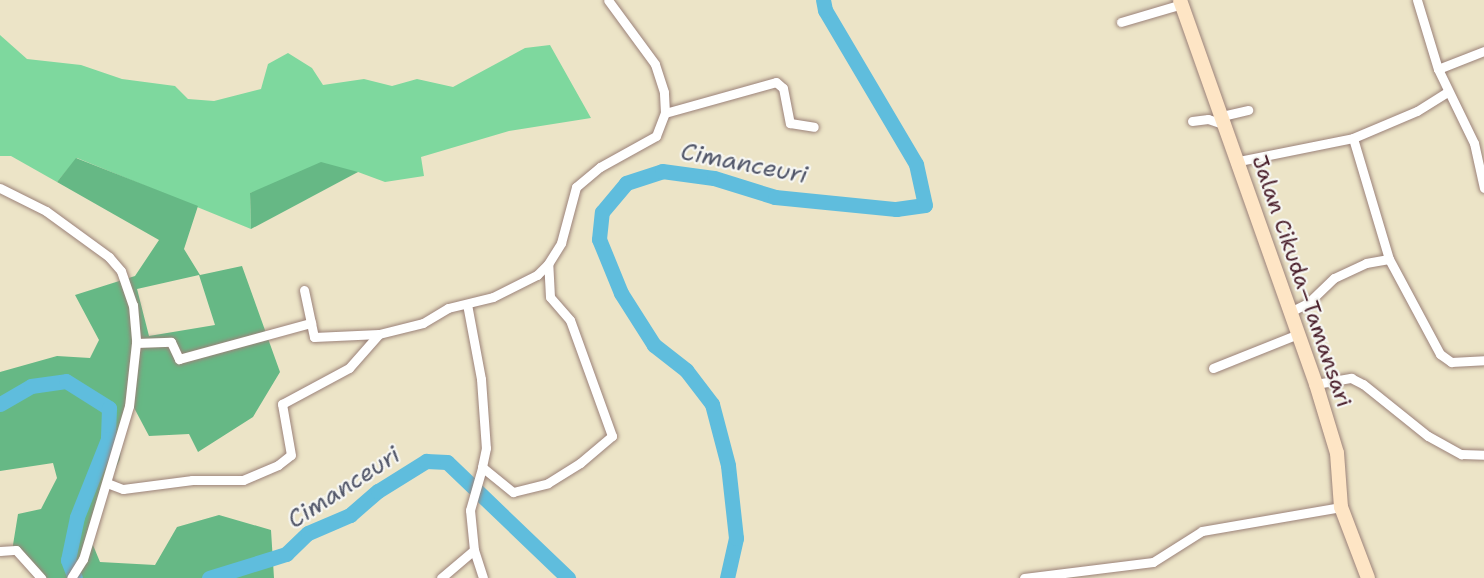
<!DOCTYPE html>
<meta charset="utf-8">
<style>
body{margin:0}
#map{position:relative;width:1484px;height:578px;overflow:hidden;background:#ece4c7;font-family:"Shantell Sans",sans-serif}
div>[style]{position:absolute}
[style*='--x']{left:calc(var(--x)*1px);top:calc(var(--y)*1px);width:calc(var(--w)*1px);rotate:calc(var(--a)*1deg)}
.green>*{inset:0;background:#7ed89e}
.forest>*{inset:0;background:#66b885}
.river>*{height:15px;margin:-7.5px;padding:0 7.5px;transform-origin:7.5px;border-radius:7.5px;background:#5fbddd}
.roads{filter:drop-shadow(0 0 2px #9b8279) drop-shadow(0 0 2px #9b8279)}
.street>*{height:9px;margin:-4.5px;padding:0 4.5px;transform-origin:4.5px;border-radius:4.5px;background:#fff}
.secondary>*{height:14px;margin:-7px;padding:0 7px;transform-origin:7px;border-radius:7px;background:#fee5c5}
span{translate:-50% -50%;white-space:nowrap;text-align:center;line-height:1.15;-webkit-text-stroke:4.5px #f6f6f2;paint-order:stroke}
.street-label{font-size:22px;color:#4a1f2b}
.water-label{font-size:24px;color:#515669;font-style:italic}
</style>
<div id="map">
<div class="green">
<i style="clip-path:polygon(0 35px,27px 59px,81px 65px,122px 79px,175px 86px,188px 99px,214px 101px,261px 89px,268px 64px,288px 53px,312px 68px,323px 85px,364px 79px,392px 86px,417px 79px,453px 87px,525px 48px,550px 45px,591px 118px,509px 131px,421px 157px,424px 176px,385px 182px,358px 172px,250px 193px,251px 229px,77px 158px,57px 182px,11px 156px,0 156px)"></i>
</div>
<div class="forest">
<i style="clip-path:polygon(evenodd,76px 158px,198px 206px,184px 249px,200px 275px,242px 266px,280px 372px,253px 417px,198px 452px,189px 434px,149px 436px,132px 404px,124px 408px,120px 459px,88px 533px,100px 562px,155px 565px,177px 527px,219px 515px,271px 530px,274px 578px,37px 578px,12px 551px,18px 514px,41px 509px,57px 478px,53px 463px,0 471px,0 372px,57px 356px,90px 358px,99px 340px,75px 295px,135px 276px,159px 240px,57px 182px,76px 158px,199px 275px,215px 325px,149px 336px,137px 289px,199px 275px)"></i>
<i style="clip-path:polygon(321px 162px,358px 172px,251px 229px,250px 193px)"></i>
</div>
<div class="river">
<i style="--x:0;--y:404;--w:36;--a:-30"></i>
<i style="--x:31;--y:386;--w:35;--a:-8"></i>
<i style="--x:66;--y:381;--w:51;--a:32.1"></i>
<i style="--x:109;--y:408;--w:31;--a:92"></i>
<i style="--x:108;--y:439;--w:84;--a:111.7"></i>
<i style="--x:77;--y:517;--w:44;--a:101.8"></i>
<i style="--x:68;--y:560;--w:19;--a:69"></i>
<i style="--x:209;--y:578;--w:81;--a:-17.3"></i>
<i style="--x:286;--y:554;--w:30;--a:-44"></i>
<i style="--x:308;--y:533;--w:46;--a:-23.2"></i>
<i style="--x:350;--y:515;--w:37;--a:-41"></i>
<i style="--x:378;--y:491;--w:57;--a:-32"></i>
<i style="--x:426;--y:461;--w:21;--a:3"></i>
<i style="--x:447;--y:462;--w:168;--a:43.8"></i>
<i style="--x:727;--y:578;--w:41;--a:-77.3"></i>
<i style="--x:736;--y:538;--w:73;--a:-96.3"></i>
<i style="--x:728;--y:465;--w:63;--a:-104.7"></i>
<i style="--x:712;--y:404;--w:43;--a:-127.4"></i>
<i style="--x:686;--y:370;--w:41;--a:-142"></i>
<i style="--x:654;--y:345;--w:62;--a:-122.4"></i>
<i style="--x:621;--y:293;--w:58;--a:-112.2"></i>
<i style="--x:599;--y:239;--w:27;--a:-84"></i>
<i style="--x:602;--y:212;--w:38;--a:-50"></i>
<i style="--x:626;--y:183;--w:38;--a:-18"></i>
<i style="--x:662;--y:171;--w:52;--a:7.7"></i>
<i style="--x:714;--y:178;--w:64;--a:17.3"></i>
<i style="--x:775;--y:197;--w:122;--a:5.7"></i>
<i style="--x:896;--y:209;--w:29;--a:-8"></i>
<i style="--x:925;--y:205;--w:42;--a:-102.4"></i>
<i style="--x:916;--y:164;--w:179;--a:-120.6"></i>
<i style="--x:825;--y:10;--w:10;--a:-101"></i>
</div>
<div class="roads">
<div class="street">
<i style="--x:1417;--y:0;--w:72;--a:73.1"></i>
<i style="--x:1438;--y:69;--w:82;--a:64.1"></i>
<i style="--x:1474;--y:143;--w:46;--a:77.5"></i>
<i style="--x:1121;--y:22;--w:64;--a:-16.4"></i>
<i style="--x:1438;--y:69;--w:49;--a:-21.4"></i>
<i style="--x:665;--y:113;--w:115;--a:-15.6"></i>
<i style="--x:776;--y:82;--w:9;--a:41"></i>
<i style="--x:783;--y:88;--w:36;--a:79"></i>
<i style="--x:790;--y:123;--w:24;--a:9"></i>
<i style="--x:1222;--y:116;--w:27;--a:-13"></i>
<i style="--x:1192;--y:121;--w:16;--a:-7"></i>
<i style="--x:1208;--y:119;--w:18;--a:19"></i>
<i style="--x:1239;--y:161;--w:116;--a:-11.4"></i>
<i style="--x:0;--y:188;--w:51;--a:26.6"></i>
<i style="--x:46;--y:211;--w:78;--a:36.1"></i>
<i style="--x:109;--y:257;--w:18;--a:49"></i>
<i style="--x:121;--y:271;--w:36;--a:71"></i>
<i style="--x:133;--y:305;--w:38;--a:85"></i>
<i style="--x:136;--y:343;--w:63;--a:96.3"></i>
<i style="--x:129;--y:406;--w:160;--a:106.7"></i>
<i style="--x:83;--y:559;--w:22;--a:122"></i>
<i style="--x:1389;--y:259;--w:126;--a:-106.6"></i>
<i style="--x:1353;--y:138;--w:69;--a:-22.9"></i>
<i style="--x:1417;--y:111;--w:36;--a:-32"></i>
<i style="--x:304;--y:290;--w:48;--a:78"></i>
<i style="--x:314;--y:337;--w:65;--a:-2.6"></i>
<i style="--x:379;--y:334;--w:45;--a:-14"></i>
<i style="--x:423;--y:323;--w:29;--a:-31"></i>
<i style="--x:448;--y:308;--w:46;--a:-13.7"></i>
<i style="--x:493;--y:297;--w:49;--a:-26.6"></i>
<i style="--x:537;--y:275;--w:16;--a:-45"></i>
<i style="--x:548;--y:264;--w:25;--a:-58"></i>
<i style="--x:561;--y:243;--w:58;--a:-75"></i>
<i style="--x:576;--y:187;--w:31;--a:-40"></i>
<i style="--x:600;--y:167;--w:64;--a:-29"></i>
<i style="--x:656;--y:136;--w:25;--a:-69"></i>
<i style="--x:665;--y:113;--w:21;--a:-93"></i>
<i style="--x:664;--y:92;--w:29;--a:-108"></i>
<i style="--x:655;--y:64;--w:79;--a:-126.3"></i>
<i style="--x:467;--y:304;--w:76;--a:79.4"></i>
<i style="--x:481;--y:379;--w:69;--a:85.9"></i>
<i style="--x:486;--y:448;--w:19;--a:102"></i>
<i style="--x:482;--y:467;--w:40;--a:39"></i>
<i style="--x:513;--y:492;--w:36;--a:-14"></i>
<i style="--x:548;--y:483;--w:38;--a:-32"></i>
<i style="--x:580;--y:463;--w:42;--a:-40.2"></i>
<i style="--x:612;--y:436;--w:123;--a:-109.9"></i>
<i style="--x:570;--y:320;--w:30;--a:-131"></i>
<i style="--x:550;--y:297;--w:33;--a:-93"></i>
<i style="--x:1290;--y:312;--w:20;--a:-27"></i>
<i style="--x:1308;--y:303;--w:36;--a:-44"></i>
<i style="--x:1334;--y:278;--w:35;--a:-25"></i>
<i style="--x:1366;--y:263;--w:23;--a:-10"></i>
<i style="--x:1389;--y:259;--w:108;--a:61.8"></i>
<i style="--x:1440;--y:354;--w:14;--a:36"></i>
<i style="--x:1451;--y:362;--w:33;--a:-3"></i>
<i style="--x:136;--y:343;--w:35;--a:-2"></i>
<i style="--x:171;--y:342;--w:19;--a:65"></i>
<i style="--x:179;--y:359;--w:137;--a:-15.3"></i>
<i style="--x:1213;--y:368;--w:92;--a:-21.8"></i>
<i style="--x:1316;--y:384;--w:36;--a:-10"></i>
<i style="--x:1351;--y:378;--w:13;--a:27"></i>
<i style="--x:1363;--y:384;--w:83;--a:38.7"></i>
<i style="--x:1428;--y:436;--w:38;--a:29"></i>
<i style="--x:1461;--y:454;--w:23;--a:2"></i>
<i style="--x:482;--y:468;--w:44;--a:105.9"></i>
<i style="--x:470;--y:510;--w:40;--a:84.3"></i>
<i style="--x:474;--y:550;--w:29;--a:72"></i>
<i style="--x:107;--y:483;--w:17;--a:21"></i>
<i style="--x:123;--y:489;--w:70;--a:-7.4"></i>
<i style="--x:192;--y:480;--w:51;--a:0"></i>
<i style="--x:243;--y:480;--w:38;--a:-23"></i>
<i style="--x:278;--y:465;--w:16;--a:-38"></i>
<i style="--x:291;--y:455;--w:52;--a:-100"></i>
<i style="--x:282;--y:404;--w:76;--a:-28.2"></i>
<i style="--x:349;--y:368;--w:45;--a:-48.6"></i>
<i style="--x:0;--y:551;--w:16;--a:-4"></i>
<i style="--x:16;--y:550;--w:38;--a:48"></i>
<i style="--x:441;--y:578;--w:43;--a:-40.3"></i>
<i style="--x:1024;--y:578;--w:130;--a:-7.1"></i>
<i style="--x:1153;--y:562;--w:58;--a:-32.3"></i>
<i style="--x:1202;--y:531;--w:141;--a:-9.8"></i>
</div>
<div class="secondary">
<i style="--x:1180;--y:0;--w:407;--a:70.5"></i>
<i style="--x:1316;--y:384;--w:72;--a:73.1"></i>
<i style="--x:1337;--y:453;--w:54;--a:85.8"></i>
<i style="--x:1341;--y:507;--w:76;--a:69.2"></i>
</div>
</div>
<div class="street-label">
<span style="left:1302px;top:281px;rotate:71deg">Jalan Cikuda–Tamansari</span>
</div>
<div class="water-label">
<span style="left:744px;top:164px;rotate:11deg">Cimanceuri</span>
<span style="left:344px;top:488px;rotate:-33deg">Cimanceuri</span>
</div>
</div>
